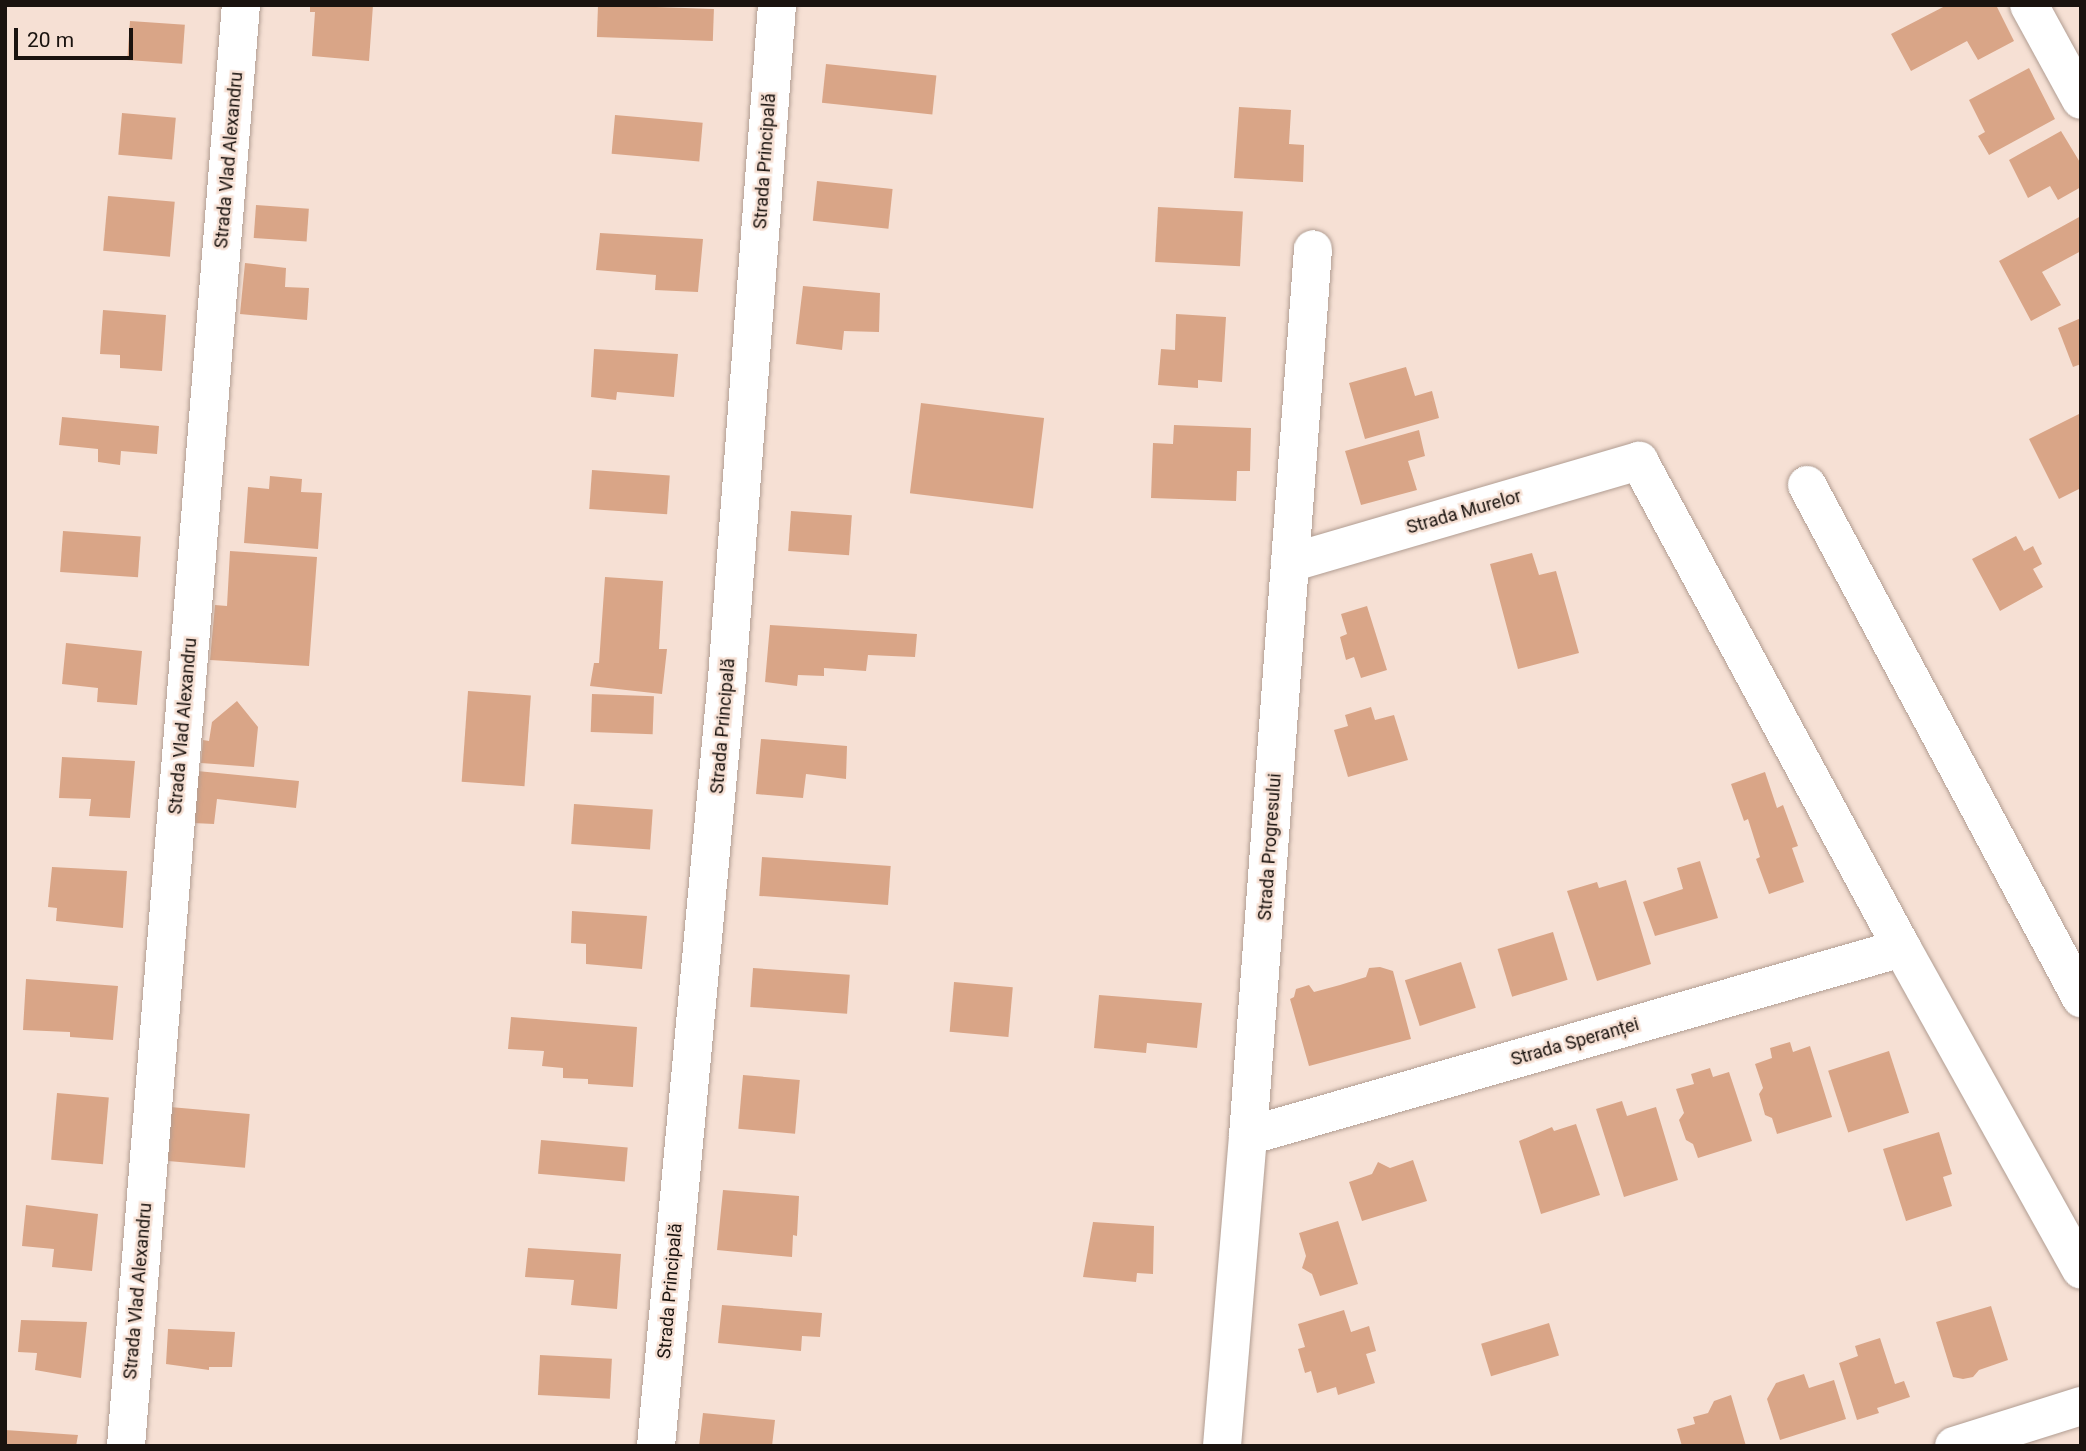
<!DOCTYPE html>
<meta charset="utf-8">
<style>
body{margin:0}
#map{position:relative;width:2086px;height:1451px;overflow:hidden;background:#f6e0d4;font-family:Roboto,sans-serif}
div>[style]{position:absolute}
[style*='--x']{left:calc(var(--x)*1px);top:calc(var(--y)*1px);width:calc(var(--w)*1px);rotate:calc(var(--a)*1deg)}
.building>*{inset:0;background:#d9a587;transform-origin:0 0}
.roads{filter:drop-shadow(0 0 2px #b19d92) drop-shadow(0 0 2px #b19d92)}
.street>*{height:38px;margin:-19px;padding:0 19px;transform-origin:19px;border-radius:19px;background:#fff}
.secondary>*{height:38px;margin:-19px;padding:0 19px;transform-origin:19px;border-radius:19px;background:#fff}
span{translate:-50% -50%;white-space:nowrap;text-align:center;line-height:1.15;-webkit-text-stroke:5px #f6e0d4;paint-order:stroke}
.street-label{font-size:18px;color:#1a130f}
.frame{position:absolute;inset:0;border:7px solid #1a130f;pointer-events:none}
.scale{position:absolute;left:14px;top:28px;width:119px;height:32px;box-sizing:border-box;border:4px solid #1a130f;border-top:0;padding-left:9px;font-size:21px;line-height:24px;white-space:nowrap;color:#1a130f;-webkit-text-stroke:5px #f6e0d4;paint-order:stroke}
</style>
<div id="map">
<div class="building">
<i style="clip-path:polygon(310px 5px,373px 5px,369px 61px,312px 56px,315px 12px,310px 12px)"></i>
<i style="left:598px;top:5px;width:116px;height:32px;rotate:2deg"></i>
<i style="clip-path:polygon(1947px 5px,1996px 5px,2014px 41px,1978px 60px,1967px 41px,1911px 71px,1891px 34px)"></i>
<i style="left:130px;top:21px;width:55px;height:39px;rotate:4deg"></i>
<i style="left:826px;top:64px;width:111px;height:39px;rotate:6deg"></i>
<i style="clip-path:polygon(2029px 68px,2055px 119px,1989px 155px,1978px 136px,1985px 132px,1969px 100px)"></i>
<i style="clip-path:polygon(1239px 107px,1291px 110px,1289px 144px,1304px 145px,1303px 182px,1234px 178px)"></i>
<i style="left:122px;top:113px;width:54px;height:42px;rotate:5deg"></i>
<i style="left:615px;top:115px;width:88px;height:39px;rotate:5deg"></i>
<i style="clip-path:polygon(2061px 131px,2081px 164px,2081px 187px,2058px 200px,2050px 186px,2028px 198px,2009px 160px)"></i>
<i style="left:817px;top:181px;width:76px;height:40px;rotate:6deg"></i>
<i style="left:108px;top:196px;width:67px;height:55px;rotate:5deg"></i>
<i style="left:256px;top:205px;width:53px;height:33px;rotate:4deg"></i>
<i style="left:1158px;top:207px;width:85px;height:55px;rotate:3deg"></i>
<i style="clip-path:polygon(2081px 216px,2081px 251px,2042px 272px,2061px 305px,2031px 321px,1999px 261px)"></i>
<i style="clip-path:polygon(600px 233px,703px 239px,698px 292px,655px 290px,656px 275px,596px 270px)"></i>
<i style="clip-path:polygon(245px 263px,286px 268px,285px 287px,309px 288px,307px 320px,240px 314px)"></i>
<i style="clip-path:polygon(803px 286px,880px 293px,879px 332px,844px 331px,842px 350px,796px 344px)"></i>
<i style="clip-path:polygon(103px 310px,166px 315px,162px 371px,120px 368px,120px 355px,100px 354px)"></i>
<i style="clip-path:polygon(1176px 314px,1226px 317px,1222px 382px,1198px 380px,1198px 388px,1158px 385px,1161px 349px,1175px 350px)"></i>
<i style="clip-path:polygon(2081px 318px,2081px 364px,2073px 367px,2058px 328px)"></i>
<i style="clip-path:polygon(594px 349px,678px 354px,674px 397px,617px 392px,616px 400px,591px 397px)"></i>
<i style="clip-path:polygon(1406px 367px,1415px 396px,1432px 391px,1439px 418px,1365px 439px,1349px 383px)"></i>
<i style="left:921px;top:403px;width:124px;height:91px;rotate:7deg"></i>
<i style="clip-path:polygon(2081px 413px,2081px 488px,2059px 499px,2029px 439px)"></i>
<i style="clip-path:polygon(62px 417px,159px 426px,157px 454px,121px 451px,120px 465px,98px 462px,98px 449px,59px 445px)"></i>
<i style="clip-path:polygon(1174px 425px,1251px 428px,1250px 471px,1237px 471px,1236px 501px,1151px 498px,1153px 443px,1173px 444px)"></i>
<i style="clip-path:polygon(1419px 430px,1425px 456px,1408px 461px,1417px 490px,1361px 505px,1345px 451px)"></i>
<i style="left:592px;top:470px;width:78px;height:39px;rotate:4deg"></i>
<i style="clip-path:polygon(270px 476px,302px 479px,301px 492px,322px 493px,318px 549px,244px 543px,248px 487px,269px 489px)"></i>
<i style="left:791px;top:511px;width:61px;height:40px;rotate:4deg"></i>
<i style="left:63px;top:531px;width:78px;height:41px;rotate:4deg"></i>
<i style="clip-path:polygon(2016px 536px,2024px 551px,2033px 546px,2042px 564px,2033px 569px,2043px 587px,2000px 611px,1972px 559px)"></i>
<i style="clip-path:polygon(230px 551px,317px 557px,309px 666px,210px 660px,215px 605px,227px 606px)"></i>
<i style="clip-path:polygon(1532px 553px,1539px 575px,1556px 571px,1579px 653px,1518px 669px,1490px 564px)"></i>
<i style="clip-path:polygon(605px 577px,663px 581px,659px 649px,667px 649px,662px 694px,590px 686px,594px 663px,599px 663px)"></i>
<i style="clip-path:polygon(1367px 606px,1387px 670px,1361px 678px,1354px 657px,1346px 660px,1340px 637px,1347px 634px,1341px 614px)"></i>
<i style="clip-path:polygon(770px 625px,917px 634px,915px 657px,868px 655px,866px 671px,824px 668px,824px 676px,798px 675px,797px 686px,765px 682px)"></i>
<i style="clip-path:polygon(66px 643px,142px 651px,137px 705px,97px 702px,98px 688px,62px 684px)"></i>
<i style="left:468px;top:691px;width:63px;height:91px;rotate:4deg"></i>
<i style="left:592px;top:694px;width:62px;height:38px;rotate:2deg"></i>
<i style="clip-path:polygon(237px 701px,258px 727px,254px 767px,201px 763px,203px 740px,209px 741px,212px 722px)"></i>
<i style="clip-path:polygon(1371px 707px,1375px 720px,1394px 715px,1408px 760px,1348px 777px,1334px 730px,1348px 726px,1345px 715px)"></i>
<i style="clip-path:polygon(761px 739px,847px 746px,846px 779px,806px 774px,803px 798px,756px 794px)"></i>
<i style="clip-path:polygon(62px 757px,135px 761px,130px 818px,89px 816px,91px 799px,59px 798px)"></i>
<i style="clip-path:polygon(197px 771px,299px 781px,296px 808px,217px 799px,214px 824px,193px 823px)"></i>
<i style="clip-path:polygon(1765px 772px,1777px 808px,1783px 805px,1798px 846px,1792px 848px,1804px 882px,1769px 894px,1756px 859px,1760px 857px,1748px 819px,1744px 821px,1731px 784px)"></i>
<i style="left:574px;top:804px;width:79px;height:40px;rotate:4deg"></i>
<i style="left:762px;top:857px;width:129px;height:39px;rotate:4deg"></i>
<i style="clip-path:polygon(1700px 861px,1718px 918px,1655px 936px,1643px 902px,1683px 889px,1677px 868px)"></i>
<i style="clip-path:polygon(52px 867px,127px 871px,123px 928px,56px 921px,57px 908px,48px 907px)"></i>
<i style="clip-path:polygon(1626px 880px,1651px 964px,1597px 981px,1567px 891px,1597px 882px,1599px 888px)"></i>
<i style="clip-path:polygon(572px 911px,647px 916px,642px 969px,586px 964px,586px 944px,571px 943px)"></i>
<i style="left:1553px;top:932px;width:50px;height:58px;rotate:73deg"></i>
<i style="left:1461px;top:962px;width:48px;height:59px;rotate:72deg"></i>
<i style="clip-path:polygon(1380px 967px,1393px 971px,1411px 1039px,1309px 1066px,1290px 999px,1294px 997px,1296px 989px,1309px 985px,1314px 992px,1340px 985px,1366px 977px,1369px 968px)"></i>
<i style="left:753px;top:968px;width:97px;height:39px;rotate:4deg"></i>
<i style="clip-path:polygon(26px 979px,118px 986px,113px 1040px,70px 1037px,70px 1032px,23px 1030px)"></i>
<i style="left:954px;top:982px;width:59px;height:50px;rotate:5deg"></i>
<i style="clip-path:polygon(1099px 995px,1202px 1003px,1197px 1048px,1147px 1043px,1146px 1053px,1094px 1048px)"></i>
<i style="clip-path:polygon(511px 1017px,637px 1027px,633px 1087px,588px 1084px,588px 1079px,563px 1078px,563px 1068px,542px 1066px,544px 1051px,508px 1049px)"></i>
<i style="clip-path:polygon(1790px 1042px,1793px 1052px,1810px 1046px,1832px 1117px,1777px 1134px,1772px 1118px,1765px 1115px,1759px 1094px,1763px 1088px,1755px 1064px,1772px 1058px,1770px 1048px)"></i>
<i style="left:1889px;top:1051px;width:65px;height:64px;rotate:72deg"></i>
<i style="clip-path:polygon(1710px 1068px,1713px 1077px,1729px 1072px,1752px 1141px,1698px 1158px,1693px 1144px,1686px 1140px,1679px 1120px,1684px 1113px,1676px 1089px,1694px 1084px,1691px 1074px)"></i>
<i style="left:743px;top:1075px;width:57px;height:54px;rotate:5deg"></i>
<i style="left:57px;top:1093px;width:52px;height:67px;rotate:5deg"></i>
<i style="clip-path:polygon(1622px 1101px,1627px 1116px,1656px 1107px,1678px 1180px,1624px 1197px,1596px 1109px)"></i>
<i style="left:170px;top:1107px;width:80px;height:54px;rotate:5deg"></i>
<i style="clip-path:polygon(1576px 1124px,1600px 1195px,1541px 1214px,1519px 1141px,1552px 1127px,1554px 1131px)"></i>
<i style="clip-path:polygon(1939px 1132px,1952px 1174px,1943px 1177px,1952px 1206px,1906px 1221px,1883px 1149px)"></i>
<i style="left:541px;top:1140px;width:87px;height:34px;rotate:5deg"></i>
<i style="clip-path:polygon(1413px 1160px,1427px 1201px,1362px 1221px,1349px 1182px,1372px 1174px,1378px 1162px,1390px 1168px)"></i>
<i style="clip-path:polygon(723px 1190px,799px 1196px,797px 1236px,793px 1235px,792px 1257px,717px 1250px)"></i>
<i style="clip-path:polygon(26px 1205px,98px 1214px,92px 1271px,52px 1267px,54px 1249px,22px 1246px)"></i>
<i style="clip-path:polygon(1338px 1221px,1358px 1284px,1320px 1296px,1312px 1274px,1302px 1268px,1306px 1256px,1299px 1233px)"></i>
<i style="clip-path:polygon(1093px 1222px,1154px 1226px,1153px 1274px,1137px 1273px,1136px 1282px,1083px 1277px)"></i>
<i style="clip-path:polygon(528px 1248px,621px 1254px,617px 1309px,571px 1305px,574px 1280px,525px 1277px)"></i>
<i style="clip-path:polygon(722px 1305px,822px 1313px,820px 1337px,802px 1336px,801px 1351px,718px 1343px)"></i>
<i style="clip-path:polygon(1991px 1306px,2008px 1360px,1979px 1370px,1973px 1377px,1963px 1379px,1953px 1377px,1936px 1322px)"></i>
<i style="clip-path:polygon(1344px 1310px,1351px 1332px,1369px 1326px,1376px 1351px,1366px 1354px,1375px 1383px,1338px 1395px,1336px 1387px,1317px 1393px,1311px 1371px,1305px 1373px,1298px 1349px,1305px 1347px,1298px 1324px)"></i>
<i style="clip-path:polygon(21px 1320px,87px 1322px,81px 1378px,35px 1370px,37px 1353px,18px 1352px)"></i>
<i style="left:1549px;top:1323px;width:34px;height:71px;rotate:73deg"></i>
<i style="clip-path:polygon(168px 1329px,235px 1332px,232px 1367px,209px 1367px,209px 1370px,166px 1364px)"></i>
<i style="clip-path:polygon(1880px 1338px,1895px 1384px,1904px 1381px,1910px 1397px,1877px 1408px,1879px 1413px,1857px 1420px,1839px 1363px,1858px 1356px,1855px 1346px)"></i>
<i style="left:540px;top:1355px;width:72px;height:40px;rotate:3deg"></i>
<i style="clip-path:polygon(1804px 1374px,1809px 1388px,1834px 1380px,1846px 1419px,1780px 1440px,1767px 1399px,1776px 1383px)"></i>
<i style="clip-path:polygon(1731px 1395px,1746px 1446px,1682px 1446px,1677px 1429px,1695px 1424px,1693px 1417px,1708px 1413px,1714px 1401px)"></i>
<i style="clip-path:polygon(703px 1413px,775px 1420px,772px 1446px,699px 1446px)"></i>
<i style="clip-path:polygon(5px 1430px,78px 1435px,76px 1446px,5px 1446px)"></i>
</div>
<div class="roads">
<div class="street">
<i style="--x:2029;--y:5;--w:108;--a:61.3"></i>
<i style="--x:1807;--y:485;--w:582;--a:61.89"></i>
<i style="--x:1290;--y:563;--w:364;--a:-16.3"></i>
<i style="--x:1639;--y:461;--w:553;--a:61.63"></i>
<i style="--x:1902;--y:948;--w:368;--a:60.9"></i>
<i style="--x:1248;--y:1136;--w:680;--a:-16.04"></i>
<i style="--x:126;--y:1446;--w:1446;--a:-85.44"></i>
<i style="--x:1222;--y:1446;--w:311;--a:-85.2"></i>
<i style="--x:1248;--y:1136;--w:889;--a:-85.81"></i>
<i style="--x:1954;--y:1446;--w:133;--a:-17.5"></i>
</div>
<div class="secondary">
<i style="--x:656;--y:1446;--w:771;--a:-84.72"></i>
<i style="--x:727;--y:678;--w:675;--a:-85.75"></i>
</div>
</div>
<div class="street-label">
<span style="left:229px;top:160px;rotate:-85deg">Strada Vlad Alexandru</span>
<span style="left:765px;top:161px;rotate:-86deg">Strada Principală</span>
<span style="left:1464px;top:512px;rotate:-16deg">Strada Murelor</span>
<span style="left:183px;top:726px;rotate:-85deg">Strada Vlad Alexandru</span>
<span style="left:723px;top:726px;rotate:-85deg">Strada Principală</span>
<span style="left:1270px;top:847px;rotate:-86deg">Strada Progresului</span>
<span style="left:1575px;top:1042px;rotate:-16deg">Strada Speranței</span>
<span style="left:138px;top:1291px;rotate:-85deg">Strada Vlad Alexandru</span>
<span style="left:670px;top:1291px;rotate:-85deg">Strada Principală</span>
</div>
<div class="frame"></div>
<div class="scale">20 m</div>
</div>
